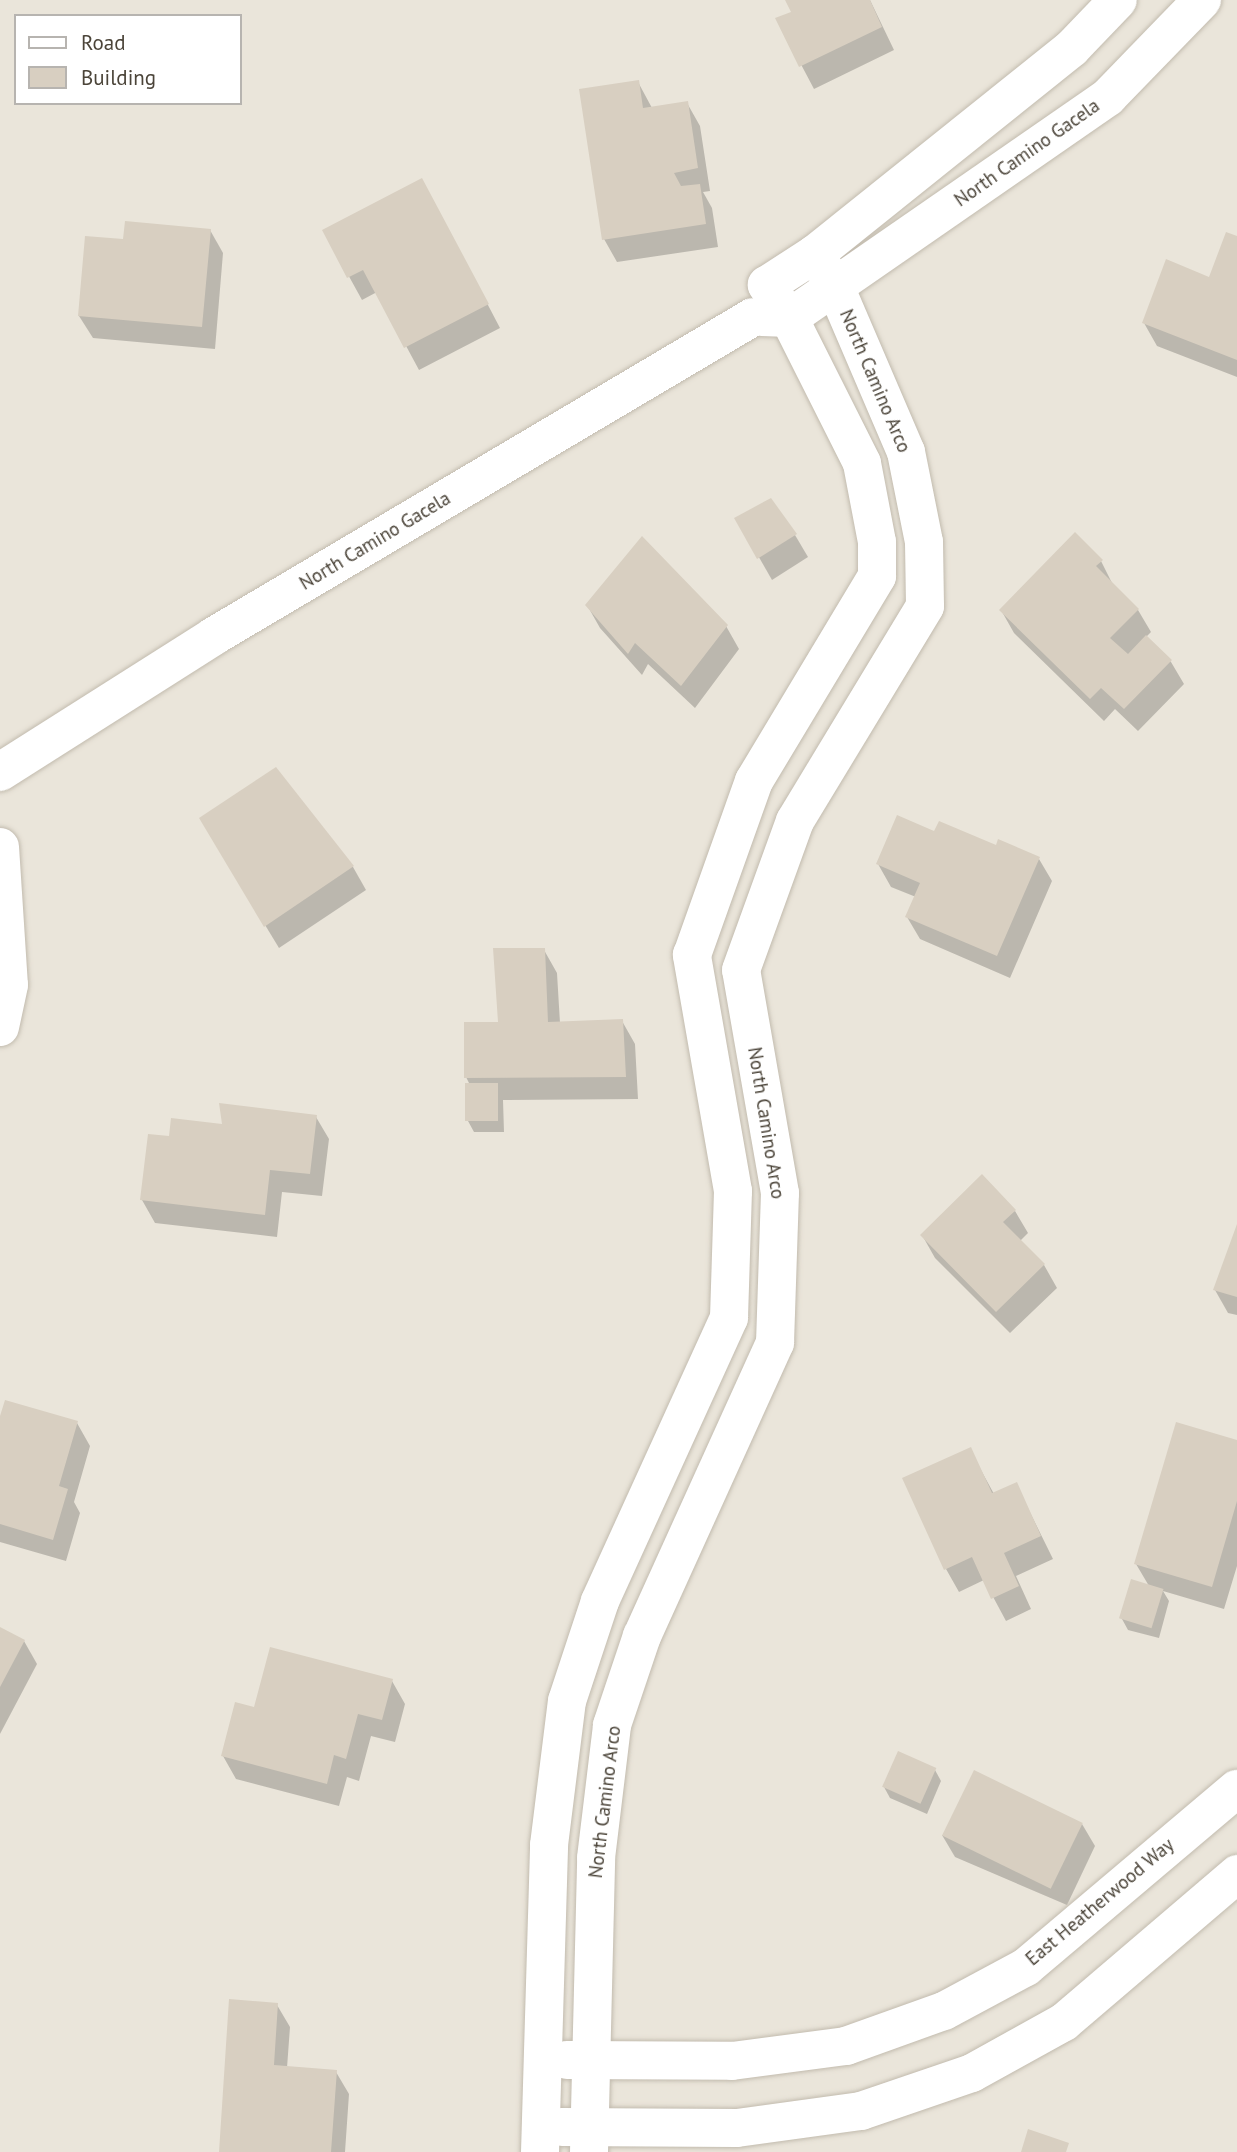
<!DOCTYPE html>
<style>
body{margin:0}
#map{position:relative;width:1237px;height:2152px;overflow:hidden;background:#f6f3ec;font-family:"PT Sans",sans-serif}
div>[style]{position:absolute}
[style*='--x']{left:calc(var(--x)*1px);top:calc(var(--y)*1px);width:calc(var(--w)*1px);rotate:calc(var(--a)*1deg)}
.residential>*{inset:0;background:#eae5da}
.shadow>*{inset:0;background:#0003}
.building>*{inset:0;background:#d8cfc1;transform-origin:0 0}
.roads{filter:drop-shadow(0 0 2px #c2bbae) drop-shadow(0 0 2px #c2bbae)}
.street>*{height:38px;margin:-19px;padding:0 19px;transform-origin:19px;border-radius:19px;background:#fff}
span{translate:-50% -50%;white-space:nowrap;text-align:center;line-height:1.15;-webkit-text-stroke:6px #fff;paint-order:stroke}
.street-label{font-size:19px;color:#4b4439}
.legend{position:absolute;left:14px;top:14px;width:228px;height:91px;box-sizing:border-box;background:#fff;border:2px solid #b7b4b0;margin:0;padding:9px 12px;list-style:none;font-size:21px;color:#4b4439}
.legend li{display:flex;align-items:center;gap:14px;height:35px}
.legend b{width:35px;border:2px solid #b7b4b0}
</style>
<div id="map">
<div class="residential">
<i style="clip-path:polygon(evenodd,0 0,1237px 0,1237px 2152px,0 2152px,0 0,16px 16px,240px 16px,240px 103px,16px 103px,16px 16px)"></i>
</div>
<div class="shadow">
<i style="clip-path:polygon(787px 0,870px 0,894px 50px,814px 89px,777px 19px,793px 13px)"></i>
<i style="clip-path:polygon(638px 82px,652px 108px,687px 103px,700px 126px,710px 191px,703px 192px,712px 208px,718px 247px,617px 262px,604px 239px)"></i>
<i style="clip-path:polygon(434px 202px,500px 328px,419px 370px,377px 292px,362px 300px,324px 231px)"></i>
<i style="clip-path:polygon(210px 230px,223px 253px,215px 349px,93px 338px,79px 316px,125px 241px)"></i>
<i style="clip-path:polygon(1237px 238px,1237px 377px,1157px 346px,1144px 323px,1210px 279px)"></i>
<i style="clip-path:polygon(737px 519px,795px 535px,808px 557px,772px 580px)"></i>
<i style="clip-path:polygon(1101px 561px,1113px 585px,1138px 610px,1151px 632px,1146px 637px,1171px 662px,1184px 684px,1138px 731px,1115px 709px,1104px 721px,1014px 633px,1001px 610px)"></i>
<i style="clip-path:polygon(587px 605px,726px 626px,739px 649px,695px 708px,648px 664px,642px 675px,600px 628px)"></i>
<i style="clip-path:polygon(276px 769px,353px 867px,366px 890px,279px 948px,214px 841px)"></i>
<i style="clip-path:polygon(935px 833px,1039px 859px,1052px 881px,1010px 978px,920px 939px,907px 917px,916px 897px,891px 887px,878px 864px)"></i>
<i style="clip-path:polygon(544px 950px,557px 973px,560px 1023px,622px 1021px,635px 1044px,638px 1099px,503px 1100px,504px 1132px,474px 1132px,468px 1121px,470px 1085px,466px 1077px)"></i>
<i style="clip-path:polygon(316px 1117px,329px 1139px,322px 1196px,282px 1192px,277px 1237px,155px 1223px,142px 1200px,224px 1126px)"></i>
<i style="clip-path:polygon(1015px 1211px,1028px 1233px,1020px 1241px,1044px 1265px,1057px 1288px,1010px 1333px,935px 1258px,922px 1235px)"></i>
<i style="clip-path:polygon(1237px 1228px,1237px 1315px,1228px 1313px,1215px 1290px)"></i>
<i style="clip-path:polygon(0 1422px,77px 1423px,90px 1446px,74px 1502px,80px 1513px,66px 1561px,0 1542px)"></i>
<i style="clip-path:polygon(1237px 1442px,1237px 1566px,1224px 1609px,1163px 1591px,1169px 1601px,1159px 1638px,1128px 1630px,1122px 1619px,1149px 1586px,1136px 1564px)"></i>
<i style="clip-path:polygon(970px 1450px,994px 1494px,1016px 1484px,1053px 1559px,1016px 1576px,1031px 1609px,1006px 1621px,984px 1580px,959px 1592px,946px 1569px)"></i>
<i style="clip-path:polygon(0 1629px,24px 1641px,37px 1664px,0 1734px)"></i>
<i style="clip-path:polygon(392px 1681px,405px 1704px,395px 1742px,371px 1736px,359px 1781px,347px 1777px,339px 1806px,236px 1779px,223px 1756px,255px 1709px)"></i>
<i style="clip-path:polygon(935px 1770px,941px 1781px,927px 1814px,890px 1798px,884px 1787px)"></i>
<i style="clip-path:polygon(1082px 1824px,1095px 1846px,1067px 1905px,955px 1857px,942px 1835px)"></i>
<i style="clip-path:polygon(277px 2005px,290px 2027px,287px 2068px,336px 2072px,349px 2094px,345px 2152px,220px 2152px)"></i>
</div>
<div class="building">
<i style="clip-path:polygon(785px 0,870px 0,882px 27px,799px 67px,775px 18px,791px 12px)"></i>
<i style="clip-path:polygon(639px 80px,643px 108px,688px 101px,698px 168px,674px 173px,681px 186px,700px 184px,706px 224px,602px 240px,579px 89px)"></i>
<i style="clip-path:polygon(422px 178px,489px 304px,404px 348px,363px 270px,347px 278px,322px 230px)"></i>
<i style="clip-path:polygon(125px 221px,211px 229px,202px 327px,78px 316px,85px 236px,123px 239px)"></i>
<i style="clip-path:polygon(1226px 232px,1237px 236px,1237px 360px,1142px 323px,1166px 259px,1209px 277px)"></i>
<i style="clip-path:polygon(771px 498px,797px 534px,757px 559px,734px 518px)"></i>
<i style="clip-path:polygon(1075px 532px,1103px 560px,1096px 566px,1139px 609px,1110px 638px,1128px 654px,1146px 635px,1172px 660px,1124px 709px,1101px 688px,1090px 699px,999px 610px)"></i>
<i style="clip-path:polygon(642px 536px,728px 625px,681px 686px,635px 643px,628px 654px,585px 605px)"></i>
<i style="clip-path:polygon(276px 767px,354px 866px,264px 927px,199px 818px)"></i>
<i style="clip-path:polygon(897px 815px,934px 831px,939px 821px,996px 845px,998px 839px,1040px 857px,997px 956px,905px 917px,920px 883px,876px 864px)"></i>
<i style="clip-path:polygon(493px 948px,545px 948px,548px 1022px,623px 1019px,626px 1077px,464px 1078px,464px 1022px,498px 1022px)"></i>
<i style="left:498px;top:1083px;width:38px;height:33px;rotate:90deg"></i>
<i style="clip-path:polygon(219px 1103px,317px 1115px,310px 1174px,270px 1170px,265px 1215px,140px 1200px,148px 1134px,169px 1136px,171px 1118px,222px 1124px)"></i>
<i style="clip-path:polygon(982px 1174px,1016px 1210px,1003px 1222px,1045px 1264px,996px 1312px,920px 1235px)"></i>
<i style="clip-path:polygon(1237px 1224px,1237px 1297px,1213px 1290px)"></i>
<i style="clip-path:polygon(5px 1400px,78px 1421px,59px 1486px,68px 1489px,53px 1540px,0 1524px,0 1416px)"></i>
<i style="clip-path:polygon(1176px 1422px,1237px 1440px,1237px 1501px,1212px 1587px,1134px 1564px)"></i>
<i style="clip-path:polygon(971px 1447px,992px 1493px,1017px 1482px,1041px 1536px,1004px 1553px,1019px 1586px,991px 1599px,972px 1557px,944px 1570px,902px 1478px)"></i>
<i style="left:1131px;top:1579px;width:34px;height:41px;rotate:17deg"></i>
<i style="clip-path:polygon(0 1627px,25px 1640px,0 1687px)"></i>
<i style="clip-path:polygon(270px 1647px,393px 1679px,382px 1720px,358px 1714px,346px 1759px,334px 1755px,327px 1784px,221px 1756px,235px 1702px,254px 1707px)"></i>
<i style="left:898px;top:1751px;width:42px;height:39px;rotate:24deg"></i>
<i style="left:974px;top:1770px;width:121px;height:73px;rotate:26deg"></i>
<i style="clip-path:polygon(229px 1999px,278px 2003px,274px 2065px,337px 2070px,331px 2152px,219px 2152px)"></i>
<i style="clip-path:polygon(1028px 2129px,1069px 2143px,1066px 2152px,1021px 2152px)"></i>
</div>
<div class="roads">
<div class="street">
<i style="--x:767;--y:285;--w:57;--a:-32.9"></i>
<i style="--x:815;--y:254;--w:329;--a:-38.7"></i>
<i style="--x:1072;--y:48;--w:66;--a:-46.2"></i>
<i style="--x:762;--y:317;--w:27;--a:2"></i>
<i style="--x:789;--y:318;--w:388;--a:-34.7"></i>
<i style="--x:1108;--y:97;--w:135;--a:-45.9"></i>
<i style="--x:0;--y:772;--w:254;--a:-32.4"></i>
<i style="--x:214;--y:636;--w:626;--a:-30.62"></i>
<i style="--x:0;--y:847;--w:138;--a:86.3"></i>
<i style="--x:9;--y:985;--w:43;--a:102.1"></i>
<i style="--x:567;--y:2060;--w:165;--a:0.3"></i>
<i style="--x:732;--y:2061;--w:115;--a:-7.5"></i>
<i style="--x:846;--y:2046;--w:104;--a:-19.7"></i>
<i style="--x:944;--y:2011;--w:93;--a:-28.2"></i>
<i style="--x:1026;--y:1967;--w:276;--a:-40.2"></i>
<i style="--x:562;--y:2127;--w:175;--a:0.3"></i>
<i style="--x:737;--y:2128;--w:125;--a:-7.8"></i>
<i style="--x:861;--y:2111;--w:117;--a:-18.9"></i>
<i style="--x:972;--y:2073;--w:105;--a:-29"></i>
<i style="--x:1064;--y:2022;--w:228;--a:-40.5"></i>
<i style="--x:540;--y:2152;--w:307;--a:-88.3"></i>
<i style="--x:549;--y:1845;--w:145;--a:-82.9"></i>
<i style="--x:567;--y:1701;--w:105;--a:-71.7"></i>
<i style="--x:600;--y:1601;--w:311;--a:-65.5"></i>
<i style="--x:729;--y:1318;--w:127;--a:-88.2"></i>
<i style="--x:733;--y:1191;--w:240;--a:-99.9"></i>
<i style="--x:692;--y:955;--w:185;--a:-70.4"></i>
<i style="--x:754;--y:781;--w:239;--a:-59"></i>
<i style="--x:877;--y:576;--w:34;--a:-90"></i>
<i style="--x:877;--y:542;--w:80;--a:-100.8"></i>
<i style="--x:862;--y:463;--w:162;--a:-116.7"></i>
<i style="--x:789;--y:318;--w:40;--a:-124"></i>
<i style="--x:589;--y:2152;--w:294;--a:-88.6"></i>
<i style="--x:596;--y:1858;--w:134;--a:-83.1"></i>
<i style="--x:612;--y:1725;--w:94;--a:-71.4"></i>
<i style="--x:642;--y:1636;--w:322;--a:-65.6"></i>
<i style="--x:775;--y:1343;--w:150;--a:-88.1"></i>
<i style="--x:780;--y:1193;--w:226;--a:-99.9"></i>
<i style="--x:741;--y:970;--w:158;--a:-70.1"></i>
<i style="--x:795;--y:821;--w:251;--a:-58.8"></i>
<i style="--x:925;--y:606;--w:64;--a:-90.9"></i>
<i style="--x:924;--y:542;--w:92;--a:-101.3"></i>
<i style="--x:906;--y:452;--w:181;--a:-113.2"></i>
<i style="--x:835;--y:286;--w:38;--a:-122"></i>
</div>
</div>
<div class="street-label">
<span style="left:1027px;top:153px;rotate:-35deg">North Camino Gacela</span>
<span style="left:875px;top:381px;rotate:67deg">North Camino Arco</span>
<span style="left:375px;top:541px;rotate:-31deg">North Camino Gacela</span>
<span style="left:766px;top:1123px;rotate:81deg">North Camino Arco</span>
<span style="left:605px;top:1802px;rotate:-83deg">North Camino Arco</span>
<span style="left:1100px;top:1902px;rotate:-40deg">East Heatherwood Way</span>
</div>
<ul class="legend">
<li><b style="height:9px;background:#fff"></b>Road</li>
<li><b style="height:19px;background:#d8cfc1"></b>Building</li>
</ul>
</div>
